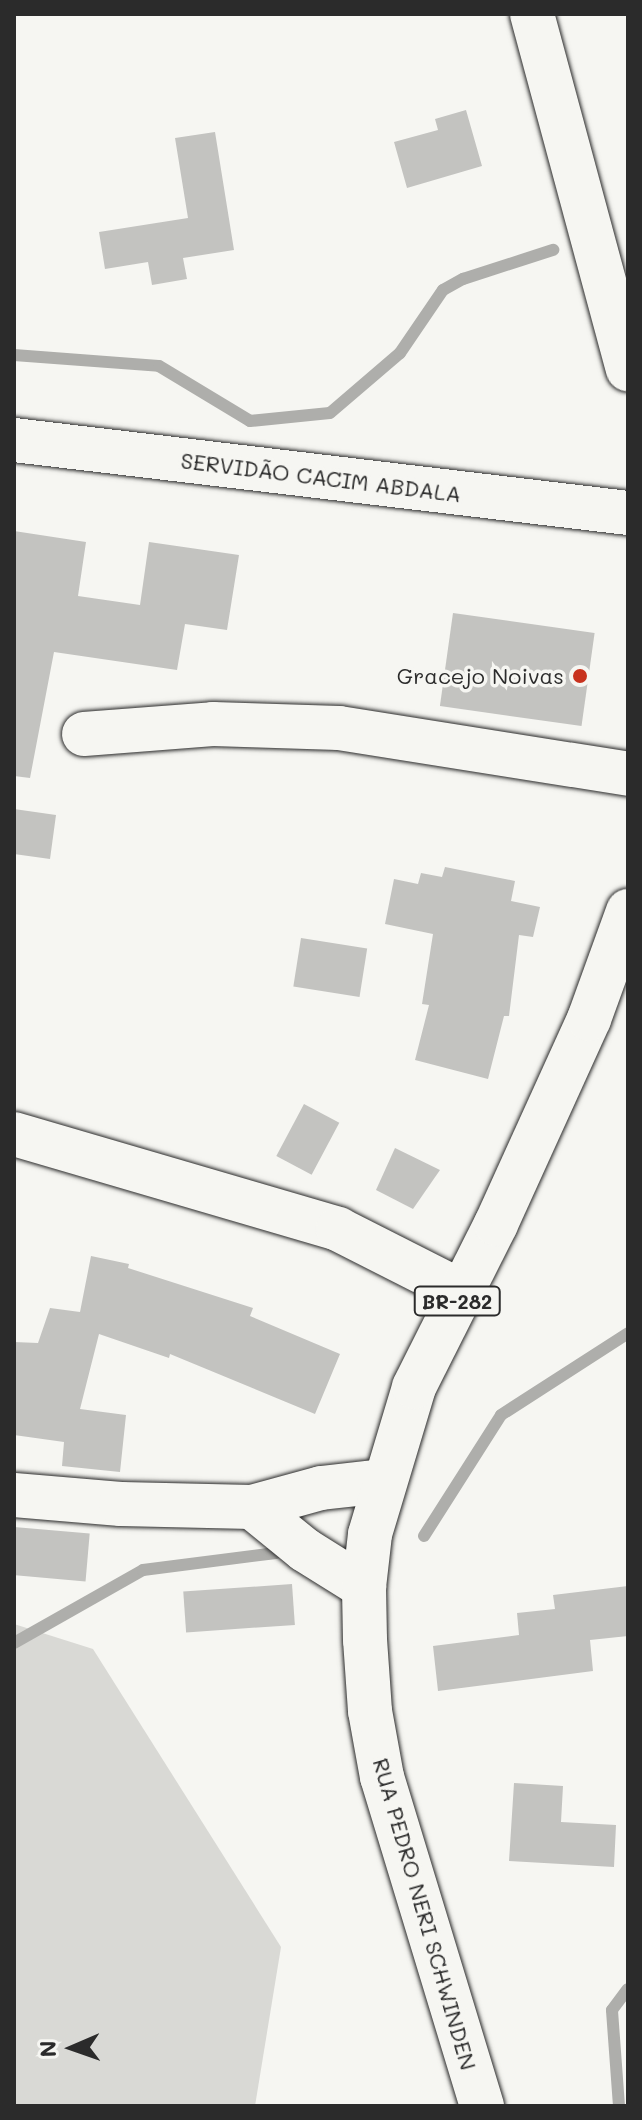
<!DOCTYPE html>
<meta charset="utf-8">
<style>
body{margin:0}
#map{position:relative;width:642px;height:2120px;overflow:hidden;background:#f6f6f2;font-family:Mali,sans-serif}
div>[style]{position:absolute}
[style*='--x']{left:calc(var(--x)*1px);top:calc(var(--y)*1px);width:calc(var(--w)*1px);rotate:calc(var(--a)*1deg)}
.green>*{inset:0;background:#d9d9d5}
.stream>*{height:12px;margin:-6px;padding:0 6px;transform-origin:6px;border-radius:6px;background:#aeaeab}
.building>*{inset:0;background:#c3c3c0;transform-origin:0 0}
.roads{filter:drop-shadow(0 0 2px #2b2b2b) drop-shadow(0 0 2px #2b2b2b)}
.minor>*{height:44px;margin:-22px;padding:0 22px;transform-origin:22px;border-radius:22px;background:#f6f6f2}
.highway>*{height:44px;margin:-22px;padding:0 22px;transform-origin:22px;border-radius:22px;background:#f6f6f2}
.dots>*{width:22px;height:22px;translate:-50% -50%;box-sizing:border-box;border:4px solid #f6f6f2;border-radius:50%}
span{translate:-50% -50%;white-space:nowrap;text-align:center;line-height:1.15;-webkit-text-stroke:7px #f6f6f2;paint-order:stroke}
.shield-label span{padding:2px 6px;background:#f6f6f2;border:2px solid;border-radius:6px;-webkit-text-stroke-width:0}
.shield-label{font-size:20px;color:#2b2b2b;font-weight:700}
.street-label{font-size:22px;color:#2b2b2b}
.poi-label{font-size:22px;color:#2b2b2b}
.right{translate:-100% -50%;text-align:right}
.frame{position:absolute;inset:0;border:16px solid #2b2b2b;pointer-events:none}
.north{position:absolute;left:32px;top:2008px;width:80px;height:80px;-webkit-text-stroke:6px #f6f6f2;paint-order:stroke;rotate:268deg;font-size:22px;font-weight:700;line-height:32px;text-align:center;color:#2b2b2b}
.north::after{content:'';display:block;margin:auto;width:28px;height:36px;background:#2b2b2b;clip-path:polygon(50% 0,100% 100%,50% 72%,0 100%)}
</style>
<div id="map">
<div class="green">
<i style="clip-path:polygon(14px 1624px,93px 1649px,281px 1947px,255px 2106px,14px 2106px)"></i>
</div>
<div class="stream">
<i style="--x:14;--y:355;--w:145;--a:4.3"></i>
<i style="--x:159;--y:366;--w:106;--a:31.1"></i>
<i style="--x:250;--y:421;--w:80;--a:-5.7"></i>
<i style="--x:330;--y:413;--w:92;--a:-40.6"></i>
<i style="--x:400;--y:353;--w:76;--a:-55.7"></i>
<i style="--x:443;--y:290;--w:23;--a:-29"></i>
<i style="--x:463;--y:279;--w:95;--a:-17.9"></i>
<i style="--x:424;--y:1536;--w:143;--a:-57.5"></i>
<i style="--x:501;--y:1415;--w:151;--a:-32.8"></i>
<i style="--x:14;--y:1643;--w:148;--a:-29.5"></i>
<i style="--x:143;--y:1570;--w:134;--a:-7.3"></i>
<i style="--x:619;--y:2106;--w:96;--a:-94.2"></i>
<i style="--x:612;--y:2010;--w:26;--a:-53"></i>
</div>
<div class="building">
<i style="clip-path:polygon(466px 110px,482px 166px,407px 188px,394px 142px,438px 130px,435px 119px)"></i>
<i style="clip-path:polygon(215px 132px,234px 250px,183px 258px,187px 279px,152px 285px,148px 262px,105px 269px,99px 232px,188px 218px,175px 138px)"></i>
<i style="clip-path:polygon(14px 531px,86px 542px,78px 596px,140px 605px,149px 542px,239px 555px,227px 630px,185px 624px,177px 670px,54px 652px,30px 778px,14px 776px)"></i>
<i style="left:453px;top:613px;width:143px;height:94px;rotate:8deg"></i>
<i style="clip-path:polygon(14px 809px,56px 815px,50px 859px,14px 854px)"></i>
<i style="clip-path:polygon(445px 867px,515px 881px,511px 901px,540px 907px,533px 937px,519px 935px,509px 1016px,504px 1016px,488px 1079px,415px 1060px,429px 1005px,422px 1004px,433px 934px,385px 924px,394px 879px,418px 884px,421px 873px,442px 877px)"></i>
<i style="left:301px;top:938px;width:67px;height:49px;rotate:9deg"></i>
<i style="left:304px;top:1104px;width:40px;height:59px;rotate:28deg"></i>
<i style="clip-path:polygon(395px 1148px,440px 1170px,413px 1209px,376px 1190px)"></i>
<i style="clip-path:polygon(91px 1256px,129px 1264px,128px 1268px,253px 1308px,250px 1316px,340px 1354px,315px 1414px,170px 1354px,169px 1358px,99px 1334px,80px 1409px,126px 1415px,120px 1472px,62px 1466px,64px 1442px,14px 1435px,14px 1342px,38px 1343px,50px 1308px,80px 1312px)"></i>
<i style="left:14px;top:1527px;width:76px;height:48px;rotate:5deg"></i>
<i style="left:292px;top:1584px;width:41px;height:109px;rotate:86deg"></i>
<i style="clip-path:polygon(628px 1586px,628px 1636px,590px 1640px,593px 1671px,438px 1691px,433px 1646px,519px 1635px,517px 1613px,555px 1609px,553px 1595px)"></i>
<i style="clip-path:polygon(514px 1783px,563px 1786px,561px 1822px,616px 1825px,614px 1867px,509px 1861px)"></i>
</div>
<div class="roads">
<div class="minor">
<i style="--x:14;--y:440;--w:618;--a:6.78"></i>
<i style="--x:84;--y:734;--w:129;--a:-4.4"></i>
<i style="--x:213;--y:724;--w:126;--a:1.8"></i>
<i style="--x:339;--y:728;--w:293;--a:9"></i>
<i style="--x:14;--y:1134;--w:338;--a:16.3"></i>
<i style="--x:338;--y:1229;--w:139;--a:26.9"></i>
<i style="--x:14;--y:1495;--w:107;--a:4.8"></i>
<i style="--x:121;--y:1504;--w:131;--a:1.3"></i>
<i style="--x:252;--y:1507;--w:72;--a:-15.4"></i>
<i style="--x:321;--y:1488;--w:62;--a:-6.4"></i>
<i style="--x:252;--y:1507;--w:68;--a:39.1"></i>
<i style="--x:305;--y:1550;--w:70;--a:32.1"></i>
</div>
<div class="highway">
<i style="--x:532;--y:14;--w:368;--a:74.9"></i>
<i style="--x:482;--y:2106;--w:344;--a:-106.9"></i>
<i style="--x:382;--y:1777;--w:67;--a:-100.3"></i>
<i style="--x:370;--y:1711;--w:71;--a:-94"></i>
<i style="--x:365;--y:1640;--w:53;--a:-91.1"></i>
<i style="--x:364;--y:1587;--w:53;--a:-83.5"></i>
<i style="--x:370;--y:1534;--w:153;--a:-73.3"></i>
<i style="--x:414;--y:1387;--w:182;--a:-63.3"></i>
<i style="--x:496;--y:1224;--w:225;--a:-65.6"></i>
<i style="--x:589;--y:1019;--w:115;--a:-70.1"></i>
</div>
</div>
<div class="dots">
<i style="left:580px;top:676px;background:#c8321e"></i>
</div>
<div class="shield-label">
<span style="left:457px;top:1301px">BR-282</span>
</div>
<div class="street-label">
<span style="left:321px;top:477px;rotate:7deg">SERVIDÃO CACIM ABDALA</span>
<span style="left:425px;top:1914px;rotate:74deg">RUA PEDRO NERI SCHWINDEN</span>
</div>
<div class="poi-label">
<span class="right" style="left:564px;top:676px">Gracejo Noivas</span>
</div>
<div class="frame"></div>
<div class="north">N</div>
</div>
